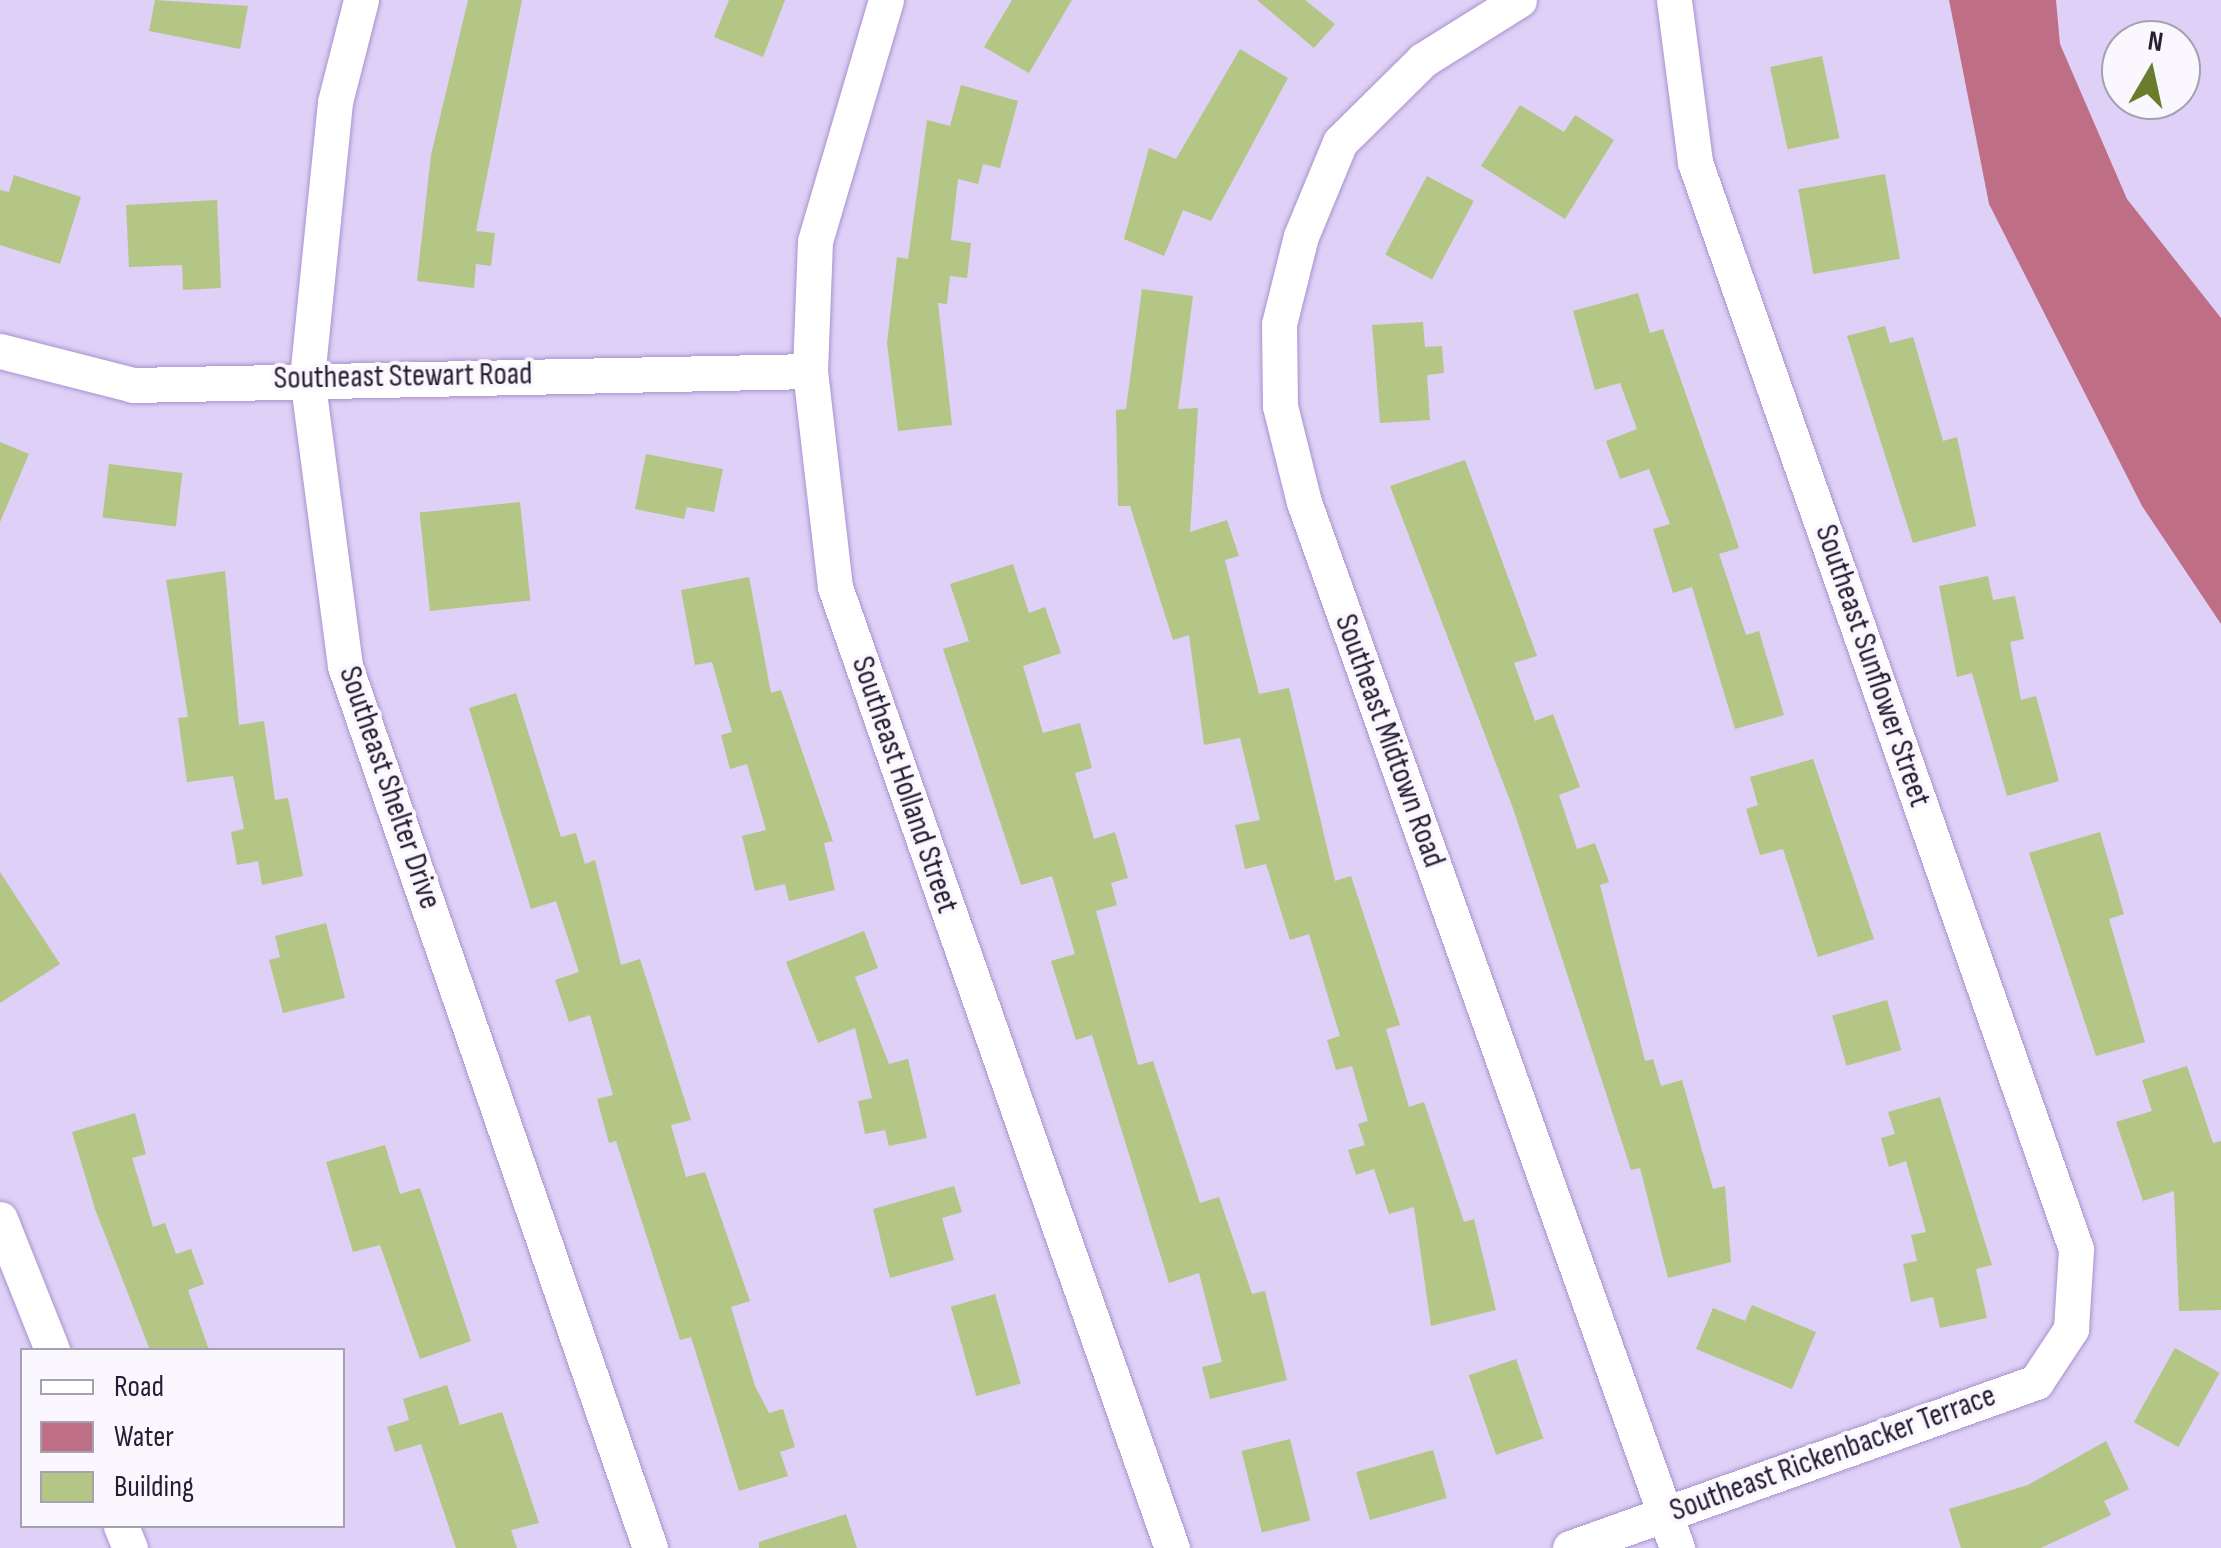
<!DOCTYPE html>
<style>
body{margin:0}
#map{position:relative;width:2221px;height:1548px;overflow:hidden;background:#ded0f6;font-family:"Sofia Sans Condensed",sans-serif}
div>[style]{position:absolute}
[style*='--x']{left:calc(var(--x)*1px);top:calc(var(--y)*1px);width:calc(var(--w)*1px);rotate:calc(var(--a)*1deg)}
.water>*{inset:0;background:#be6f86}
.building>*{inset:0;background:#b3c685;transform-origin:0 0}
.roads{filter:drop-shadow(0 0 2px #a992ce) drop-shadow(0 0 2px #a992ce)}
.minor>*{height:35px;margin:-17.5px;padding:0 17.5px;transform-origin:17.5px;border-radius:17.5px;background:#fff}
span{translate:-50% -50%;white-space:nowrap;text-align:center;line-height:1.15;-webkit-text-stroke:8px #faf8fe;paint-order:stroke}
.street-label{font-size:32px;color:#271e35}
.legend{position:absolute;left:20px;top:1348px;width:325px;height:180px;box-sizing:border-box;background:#faf8fe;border:2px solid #a6a1ae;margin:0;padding:12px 18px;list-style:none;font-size:30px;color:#271e35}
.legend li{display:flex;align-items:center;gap:20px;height:50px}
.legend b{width:50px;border:2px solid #a6a1ae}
.north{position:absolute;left:2101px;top:20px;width:100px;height:100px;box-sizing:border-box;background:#faf8fe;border:2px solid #a6a1ae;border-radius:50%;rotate:9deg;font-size:28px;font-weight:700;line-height:40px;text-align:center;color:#271e35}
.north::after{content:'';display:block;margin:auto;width:35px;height:45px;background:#697d2d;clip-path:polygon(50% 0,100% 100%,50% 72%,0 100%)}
</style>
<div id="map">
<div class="water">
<i style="clip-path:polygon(1949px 0,2056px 0,2060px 44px,2127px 199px,2221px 318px,2221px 624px,2142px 506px,1989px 204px)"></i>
</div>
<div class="building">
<i style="clip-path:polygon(155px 0,248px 6px,240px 49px,149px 31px)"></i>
<i style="clip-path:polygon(468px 0,522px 0,476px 231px,495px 233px,491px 266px,476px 264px,474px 288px,417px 281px,431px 155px)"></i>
<i style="clip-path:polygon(729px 0,785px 0,763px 57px,714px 37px)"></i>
<i style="clip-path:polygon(1012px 0,1072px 0,1029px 73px,984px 47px)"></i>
<i style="clip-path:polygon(1257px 0,1305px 0,1335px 24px,1314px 48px)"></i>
<i style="clip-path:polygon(1240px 49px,1288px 78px,1211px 221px,1183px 210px,1164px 256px,1124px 239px,1149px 148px,1176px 159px)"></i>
<i style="left:1822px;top:56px;width:84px;height:53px;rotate:78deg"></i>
<i style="clip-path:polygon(961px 85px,1018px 101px,1000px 168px,983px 164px,978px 184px,958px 179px,951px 240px,971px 243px,967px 278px,950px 276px,947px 304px,938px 303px,952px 425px,898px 431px,887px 343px,897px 257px,908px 259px,927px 120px,950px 126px)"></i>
<i style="clip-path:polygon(1520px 105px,1564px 132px,1575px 115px,1614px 140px,1565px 219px,1481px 166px)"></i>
<i style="left:1885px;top:174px;width:86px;height:88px;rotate:80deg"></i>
<i style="clip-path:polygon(14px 175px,81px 197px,60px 264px,0 245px,0 190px,9px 192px)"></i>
<i style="left:1427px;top:176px;width:53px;height:89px;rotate:28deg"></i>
<i style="clip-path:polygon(217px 200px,221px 288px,183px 290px,182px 265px,129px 267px,126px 205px)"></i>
<i style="clip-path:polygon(1142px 289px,1193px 296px,1178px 409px,1198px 408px,1190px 532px,1227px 520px,1239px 556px,1225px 560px,1259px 694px,1289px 688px,1335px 881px,1351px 876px,1400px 1025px,1386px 1029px,1409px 1107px,1424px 1102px,1464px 1222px,1474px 1219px,1496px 1310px,1431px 1326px,1414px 1207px,1389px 1214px,1374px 1169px,1356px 1175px,1348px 1150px,1365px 1145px,1358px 1124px,1368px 1121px,1352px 1066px,1336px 1070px,1327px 1040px,1340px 1036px,1309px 934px,1290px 940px,1266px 864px,1245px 869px,1235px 825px,1260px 820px,1240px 738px,1204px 745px,1189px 635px,1173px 640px,1130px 506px,1118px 506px,1116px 410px,1126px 409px)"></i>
<i style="clip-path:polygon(1638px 293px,1650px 333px,1663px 329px,1725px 506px,1739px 548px,1719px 554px,1746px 635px,1759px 631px,1784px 715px,1735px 729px,1692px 587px,1673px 593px,1653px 529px,1670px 524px,1649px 469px,1620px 479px,1606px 441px,1637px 429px,1620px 383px,1595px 390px,1573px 311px)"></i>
<i style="clip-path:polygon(1423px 322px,1425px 347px,1442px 346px,1444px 373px,1427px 375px,1430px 420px,1380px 423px,1372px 325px)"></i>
<i style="clip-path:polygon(1885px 326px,1890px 343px,1913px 337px,1943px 441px,1957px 437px,1976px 526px,1913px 543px,1847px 336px)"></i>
<i style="clip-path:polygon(0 442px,29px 454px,0 522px)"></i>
<i style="clip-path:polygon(646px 454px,723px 469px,714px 512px,687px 507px,684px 519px,635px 509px)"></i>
<i style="clip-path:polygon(1465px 460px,1537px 656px,1514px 663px,1535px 721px,1553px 714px,1580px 787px,1559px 795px,1577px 849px,1595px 843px,1609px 882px,1600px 885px,1645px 1061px,1653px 1059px,1661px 1086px,1682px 1080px,1713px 1189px,1725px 1186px,1731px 1262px,1668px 1278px,1640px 1168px,1631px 1170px,1514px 811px,1390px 486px)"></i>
<i style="left:109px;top:464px;width:74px;height:54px;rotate:7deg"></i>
<i style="left:520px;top:502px;width:99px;height:101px;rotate:84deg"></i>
<i style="clip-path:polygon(1013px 564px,1029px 613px,1045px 607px,1061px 653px,1023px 666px,1043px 733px,1080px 723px,1092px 768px,1075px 773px,1094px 839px,1115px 832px,1128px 878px,1111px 883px,1117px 905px,1096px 911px,1138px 1065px,1153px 1061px,1200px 1203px,1219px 1197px,1252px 1294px,1265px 1291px,1287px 1380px,1210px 1399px,1202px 1367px,1222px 1362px,1199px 1273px,1169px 1283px,1092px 1035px,1076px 1040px,1051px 961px,1075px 954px,1052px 876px,1021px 885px,943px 649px,969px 641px,950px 584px)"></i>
<i style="clip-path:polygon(225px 571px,239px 725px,264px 721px,275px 800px,288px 798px,303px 876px,262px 885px,258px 861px,237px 865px,231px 832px,244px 829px,233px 776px,187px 782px,178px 718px,188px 717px,166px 580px)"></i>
<i style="clip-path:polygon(1988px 576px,1993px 600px,2015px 596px,2024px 639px,2010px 642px,2021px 700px,2036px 696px,2059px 781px,2007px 796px,1972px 673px,1957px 677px,1939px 586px)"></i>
<i style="clip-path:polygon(749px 577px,771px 693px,781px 690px,833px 841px,824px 843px,835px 890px,789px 901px,785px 884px,755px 891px,742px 836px,766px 830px,747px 764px,730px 769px,721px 735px,732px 732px,712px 662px,695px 665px,681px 590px)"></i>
<i style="clip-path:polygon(516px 693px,561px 837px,576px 833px,585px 864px,595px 860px,621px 965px,640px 959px,691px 1120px,671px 1125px,686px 1177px,705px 1172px,750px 1301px,731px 1307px,755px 1386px,769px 1413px,783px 1409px,795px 1447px,780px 1452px,788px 1476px,739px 1491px,691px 1337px,680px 1340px,616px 1141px,609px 1143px,597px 1099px,613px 1095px,590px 1015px,569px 1022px,555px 980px,579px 972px,556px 901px,531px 909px,469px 708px)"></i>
<i style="clip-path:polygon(1813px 759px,1874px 939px,1818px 957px,1783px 849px,1760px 855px,1746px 809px,1758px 805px,1750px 777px)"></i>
<i style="clip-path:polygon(2100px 832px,2124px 914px,2109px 919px,2145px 1042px,2096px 1056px,2029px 853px)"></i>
<i style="clip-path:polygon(0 872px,60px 964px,0 1003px)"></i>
<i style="clip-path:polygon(326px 923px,345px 998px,283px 1013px,269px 960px,280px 957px,275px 936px)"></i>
<i style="clip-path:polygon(864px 931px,878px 968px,855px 977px,889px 1064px,908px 1059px,927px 1138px,889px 1146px,885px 1130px,865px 1134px,858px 1101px,872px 1098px,855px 1028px,818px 1043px,786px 962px)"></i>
<i style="left:1887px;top:1000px;width:52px;height:57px;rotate:74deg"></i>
<i style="clip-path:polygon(2187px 1066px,2213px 1143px,2221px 1141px,2221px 1310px,2179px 1311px,2174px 1191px,2143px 1201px,2116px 1122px,2152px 1111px,2142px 1080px)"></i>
<i style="clip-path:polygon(1940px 1097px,1992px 1265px,1976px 1269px,1987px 1318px,1940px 1328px,1933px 1297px,1911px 1302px,1903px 1264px,1917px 1261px,1911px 1235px,1926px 1232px,1906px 1161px,1889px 1167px,1881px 1138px,1895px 1134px,1888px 1112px)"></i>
<i style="clip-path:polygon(135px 1113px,146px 1154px,132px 1158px,153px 1227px,165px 1223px,176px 1254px,191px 1249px,204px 1284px,188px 1290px,209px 1350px,150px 1350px,95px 1209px,72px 1132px)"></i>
<i style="clip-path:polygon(385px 1145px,400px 1194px,420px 1188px,471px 1341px,420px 1359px,380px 1245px,353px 1252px,326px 1162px)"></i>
<i style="clip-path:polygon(954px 1186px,962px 1212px,942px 1218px,954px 1260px,890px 1278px,873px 1209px)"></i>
<i style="left:995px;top:1294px;width:93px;height:46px;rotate:74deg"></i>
<i style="clip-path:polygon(1752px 1305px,1816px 1332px,1792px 1389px,1696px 1349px,1713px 1308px,1745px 1321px)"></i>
<i style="left:2175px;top:1348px;width:51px;height:85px;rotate:29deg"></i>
<i style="left:1516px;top:1359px;width:84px;height:50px;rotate:71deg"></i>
<i style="clip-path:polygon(447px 1385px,460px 1425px,502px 1412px,539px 1523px,511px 1530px,517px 1548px,456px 1548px,421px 1444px,395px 1452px,387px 1427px,409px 1420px,403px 1399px)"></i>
<i style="left:1290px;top:1439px;width:84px;height:50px;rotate:76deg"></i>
<i style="clip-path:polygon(2106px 1441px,2129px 1489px,2104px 1501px,2111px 1515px,2041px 1548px,1961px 1548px,1949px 1509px,2028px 1485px)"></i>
<i style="left:1433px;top:1450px;width:50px;height:80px;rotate:74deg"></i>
<i style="clip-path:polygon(846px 1514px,857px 1548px,759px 1548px,759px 1542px)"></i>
</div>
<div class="roads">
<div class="minor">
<i style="--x:361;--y:0;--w:105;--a:104.3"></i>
<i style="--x:335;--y:102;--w:276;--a:95.8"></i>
<i style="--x:307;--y:377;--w:291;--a:82.5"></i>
<i style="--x:345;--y:666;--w:933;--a:70.92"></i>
<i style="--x:886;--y:0;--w:251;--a:106.4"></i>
<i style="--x:815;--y:241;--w:130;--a:92.2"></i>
<i style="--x:810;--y:371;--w:217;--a:83.4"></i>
<i style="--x:835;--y:587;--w:1018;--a:70.68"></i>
<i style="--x:1519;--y:0;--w:113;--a:148"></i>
<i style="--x:1423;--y:60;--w:117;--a:135.3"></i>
<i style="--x:1340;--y:142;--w:102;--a:112.5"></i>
<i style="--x:1301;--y:236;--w:91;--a:104"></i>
<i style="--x:1279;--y:324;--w:82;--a:89.3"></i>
<i style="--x:1280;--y:406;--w:99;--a:76"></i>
<i style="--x:1304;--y:502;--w:1111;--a:70.37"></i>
<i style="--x:0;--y:351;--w:137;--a:14.3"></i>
<i style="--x:133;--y:385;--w:677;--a:-1.18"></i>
<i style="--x:0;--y:1219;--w:141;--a:68.3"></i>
<i style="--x:121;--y:1526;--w:24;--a:68"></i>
<i style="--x:1570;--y:1548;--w:495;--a:-19.6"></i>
<i style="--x:2036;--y:1382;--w:64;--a:-56.6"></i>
<i style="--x:2071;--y:1329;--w:80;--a:-86.4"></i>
<i style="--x:2076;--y:1249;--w:1152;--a:-109.32"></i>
<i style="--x:1695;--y:162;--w:163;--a:-97.4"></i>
</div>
</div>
<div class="street-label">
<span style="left:403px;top:377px;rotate:-1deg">Southeast Stewart Road</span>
<span style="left:1872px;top:666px;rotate:71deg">Southeast Sunflower Street</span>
<span style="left:1389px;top:741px;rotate:70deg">Southeast Midtown Road</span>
<span style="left:904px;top:785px;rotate:71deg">Southeast Holland Street</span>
<span style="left:389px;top:788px;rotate:71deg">Southeast Shelter Drive</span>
<span style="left:1833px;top:1454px;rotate:-20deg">Southeast Rickenbacker Terrace</span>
</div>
<ul class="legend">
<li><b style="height:12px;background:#fff"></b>Road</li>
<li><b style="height:28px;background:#be6f86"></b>Water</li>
<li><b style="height:28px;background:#b3c685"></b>Building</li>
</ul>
<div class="north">N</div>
</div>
